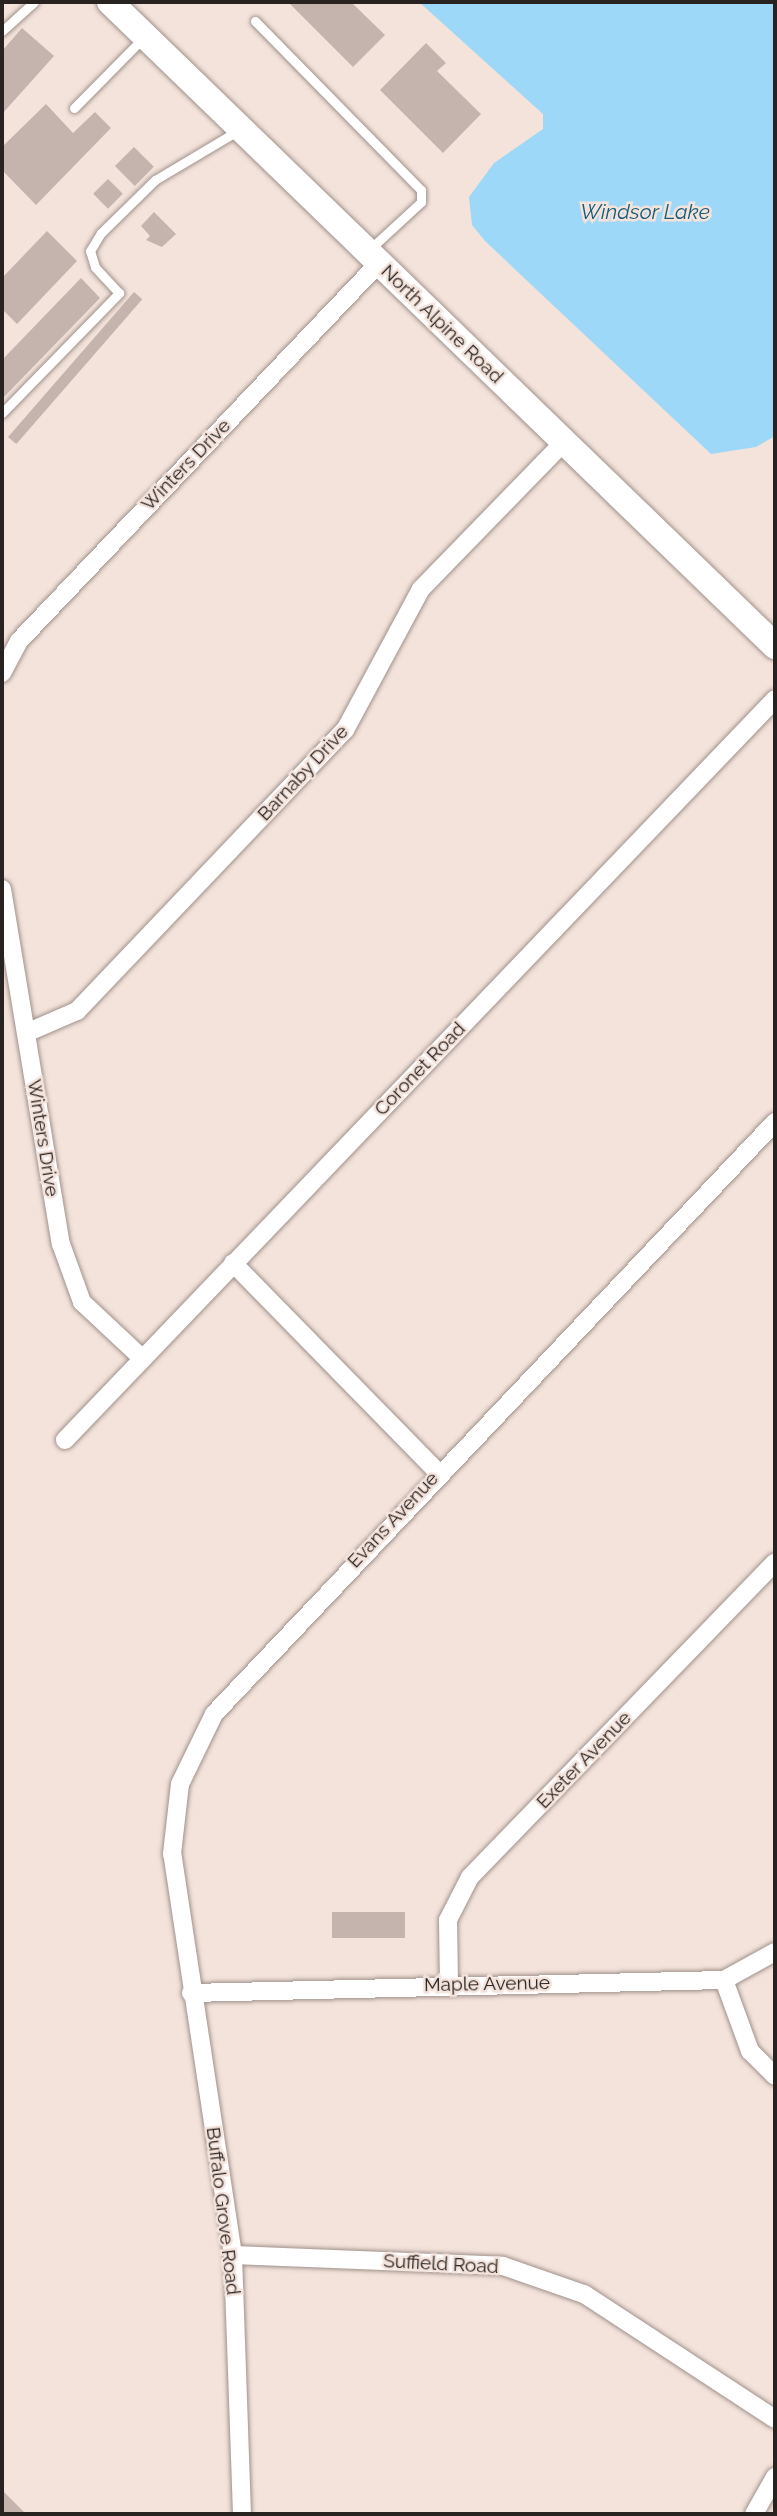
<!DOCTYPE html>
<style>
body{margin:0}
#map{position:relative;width:777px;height:2516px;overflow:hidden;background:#f3e3db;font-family:Raleway,sans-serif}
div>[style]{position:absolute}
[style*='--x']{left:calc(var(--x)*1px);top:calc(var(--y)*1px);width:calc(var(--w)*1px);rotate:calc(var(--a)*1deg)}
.water>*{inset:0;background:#9ed8f8}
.building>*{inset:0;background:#c4b4ad;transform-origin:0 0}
.roads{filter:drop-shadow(0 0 2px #a0918b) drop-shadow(0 0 2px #a0918b)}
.service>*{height:9px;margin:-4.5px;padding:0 4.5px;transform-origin:4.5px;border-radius:4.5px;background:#fff}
.minor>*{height:18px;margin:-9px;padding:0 9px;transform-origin:9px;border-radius:9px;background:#fff}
.secondary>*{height:26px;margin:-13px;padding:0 13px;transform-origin:13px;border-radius:13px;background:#fff}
span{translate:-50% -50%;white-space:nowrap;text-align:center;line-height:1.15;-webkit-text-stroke:5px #f3e3db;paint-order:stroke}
.street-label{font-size:19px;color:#282220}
.water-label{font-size:21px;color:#165c7b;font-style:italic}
.frame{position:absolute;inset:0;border:4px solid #282220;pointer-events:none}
</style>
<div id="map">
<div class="water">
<i style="clip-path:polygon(419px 2px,775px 2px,775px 436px,756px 447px,711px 454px,485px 241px,472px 225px,469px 197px,494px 163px,543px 129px,543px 114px)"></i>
</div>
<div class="building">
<i style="clip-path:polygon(288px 2px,351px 2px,385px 35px,353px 67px)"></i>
<i style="clip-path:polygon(22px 28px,54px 56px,2px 114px,2px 51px)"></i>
<i style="clip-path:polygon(426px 43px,446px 63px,437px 71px,481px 114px,443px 153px,380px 90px)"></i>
<i style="clip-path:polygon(46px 104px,73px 133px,95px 112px,111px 128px,36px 205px,2px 170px,2px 147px)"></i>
<i style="left:134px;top:147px;width:28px;height:27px;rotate:45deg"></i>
<i style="left:108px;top:179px;width:21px;height:21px;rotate:45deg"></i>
<i style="clip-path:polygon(154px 212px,176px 234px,162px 247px,146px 240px,150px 236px,141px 226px)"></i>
<i style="clip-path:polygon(47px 231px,77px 261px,17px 324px,2px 309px,2px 278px)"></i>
<i style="clip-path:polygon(81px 278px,100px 298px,2px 399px,2px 360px)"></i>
<i style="left:134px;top:292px;width:11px;height:192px;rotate:41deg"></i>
<i style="left:332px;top:1912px;width:73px;height:26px"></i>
<i style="clip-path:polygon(3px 2491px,26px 2514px,2px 2514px)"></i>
</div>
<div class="roads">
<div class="service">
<i style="--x:255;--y:21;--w:237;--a:45.5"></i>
<i style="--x:421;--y:190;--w:12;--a:90"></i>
<i style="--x:421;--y:202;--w:71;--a:137.3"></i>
<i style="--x:2;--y:31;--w:43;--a:-42.2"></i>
<i style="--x:74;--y:108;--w:100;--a:-45.4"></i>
<i style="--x:2;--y:413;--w:168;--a:-45.7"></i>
<i style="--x:119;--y:293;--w:35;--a:-133"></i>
<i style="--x:95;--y:267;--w:17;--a:-107"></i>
<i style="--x:90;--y:251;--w:21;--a:-59"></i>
<i style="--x:101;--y:233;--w:76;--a:-44.5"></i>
<i style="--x:155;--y:180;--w:98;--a:-30.8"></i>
</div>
<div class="minor">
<i style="--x:2;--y:673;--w:36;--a:-62"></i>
<i style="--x:19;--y:641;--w:522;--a:-46.4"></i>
<i style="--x:2;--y:889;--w:360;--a:80.6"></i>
<i style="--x:61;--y:1244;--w:62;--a:70.1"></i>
<i style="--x:82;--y:1302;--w:83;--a:43.1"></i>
<i style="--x:26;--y:1033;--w:56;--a:-23.3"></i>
<i style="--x:77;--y:1011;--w:388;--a:-46.4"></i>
<i style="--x:345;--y:730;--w:160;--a:-61.7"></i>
<i style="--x:421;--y:589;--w:205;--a:-45.8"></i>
<i style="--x:233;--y:1263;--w:293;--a:45.6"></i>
<i style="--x:65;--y:1440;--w:1026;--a:-46.22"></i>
<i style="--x:724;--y:1980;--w:76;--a:69.9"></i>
<i style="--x:750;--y:2051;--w:35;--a:45"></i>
<i style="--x:449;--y:1984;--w:64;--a:-90.9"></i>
<i style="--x:448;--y:1920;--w:48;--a:-62.9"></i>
<i style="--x:470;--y:1877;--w:438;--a:-45.9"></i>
<i style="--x:191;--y:1993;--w:533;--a:-1.4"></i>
<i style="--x:724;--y:1980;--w:58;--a:-28.8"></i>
<i style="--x:233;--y:2255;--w:270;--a:2.3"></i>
<i style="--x:503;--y:2266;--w:86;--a:19.1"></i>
<i style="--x:584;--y:2294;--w:228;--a:33.2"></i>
<i style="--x:242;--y:2514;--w:259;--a:-92"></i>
<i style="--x:233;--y:2255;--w:406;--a:-98.6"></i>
<i style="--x:172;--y:1854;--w:70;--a:-83.5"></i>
<i style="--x:180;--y:1784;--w:78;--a:-64.1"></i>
<i style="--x:214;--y:1714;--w:816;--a:-46.54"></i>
<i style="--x:754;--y:2514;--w:43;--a:-60.4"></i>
</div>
<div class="secondary">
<i style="--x:110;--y:2;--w:926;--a:44.08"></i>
</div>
</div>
<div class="street-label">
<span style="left:442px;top:324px;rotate:44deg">North Alpine Road</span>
<span style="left:186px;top:465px;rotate:-46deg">Winters Drive</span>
<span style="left:303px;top:773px;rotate:-47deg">Barnaby Drive</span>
<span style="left:420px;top:1069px;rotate:-46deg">Coronet Road</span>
<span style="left:43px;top:1138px;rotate:81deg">Winters Drive</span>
<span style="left:393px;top:1520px;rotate:-47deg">Evans Avenue</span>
<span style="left:584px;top:1760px;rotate:-46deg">Exeter Avenue</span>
<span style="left:487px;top:1984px;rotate:-1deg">Maple Avenue</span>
<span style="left:223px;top:2211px;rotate:83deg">Buffalo Grove Road</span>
<span style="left:441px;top:2264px;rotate:3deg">Suffield Road</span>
</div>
<div class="water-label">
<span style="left:645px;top:212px">Windsor Lake</span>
</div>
<div class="frame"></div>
</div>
